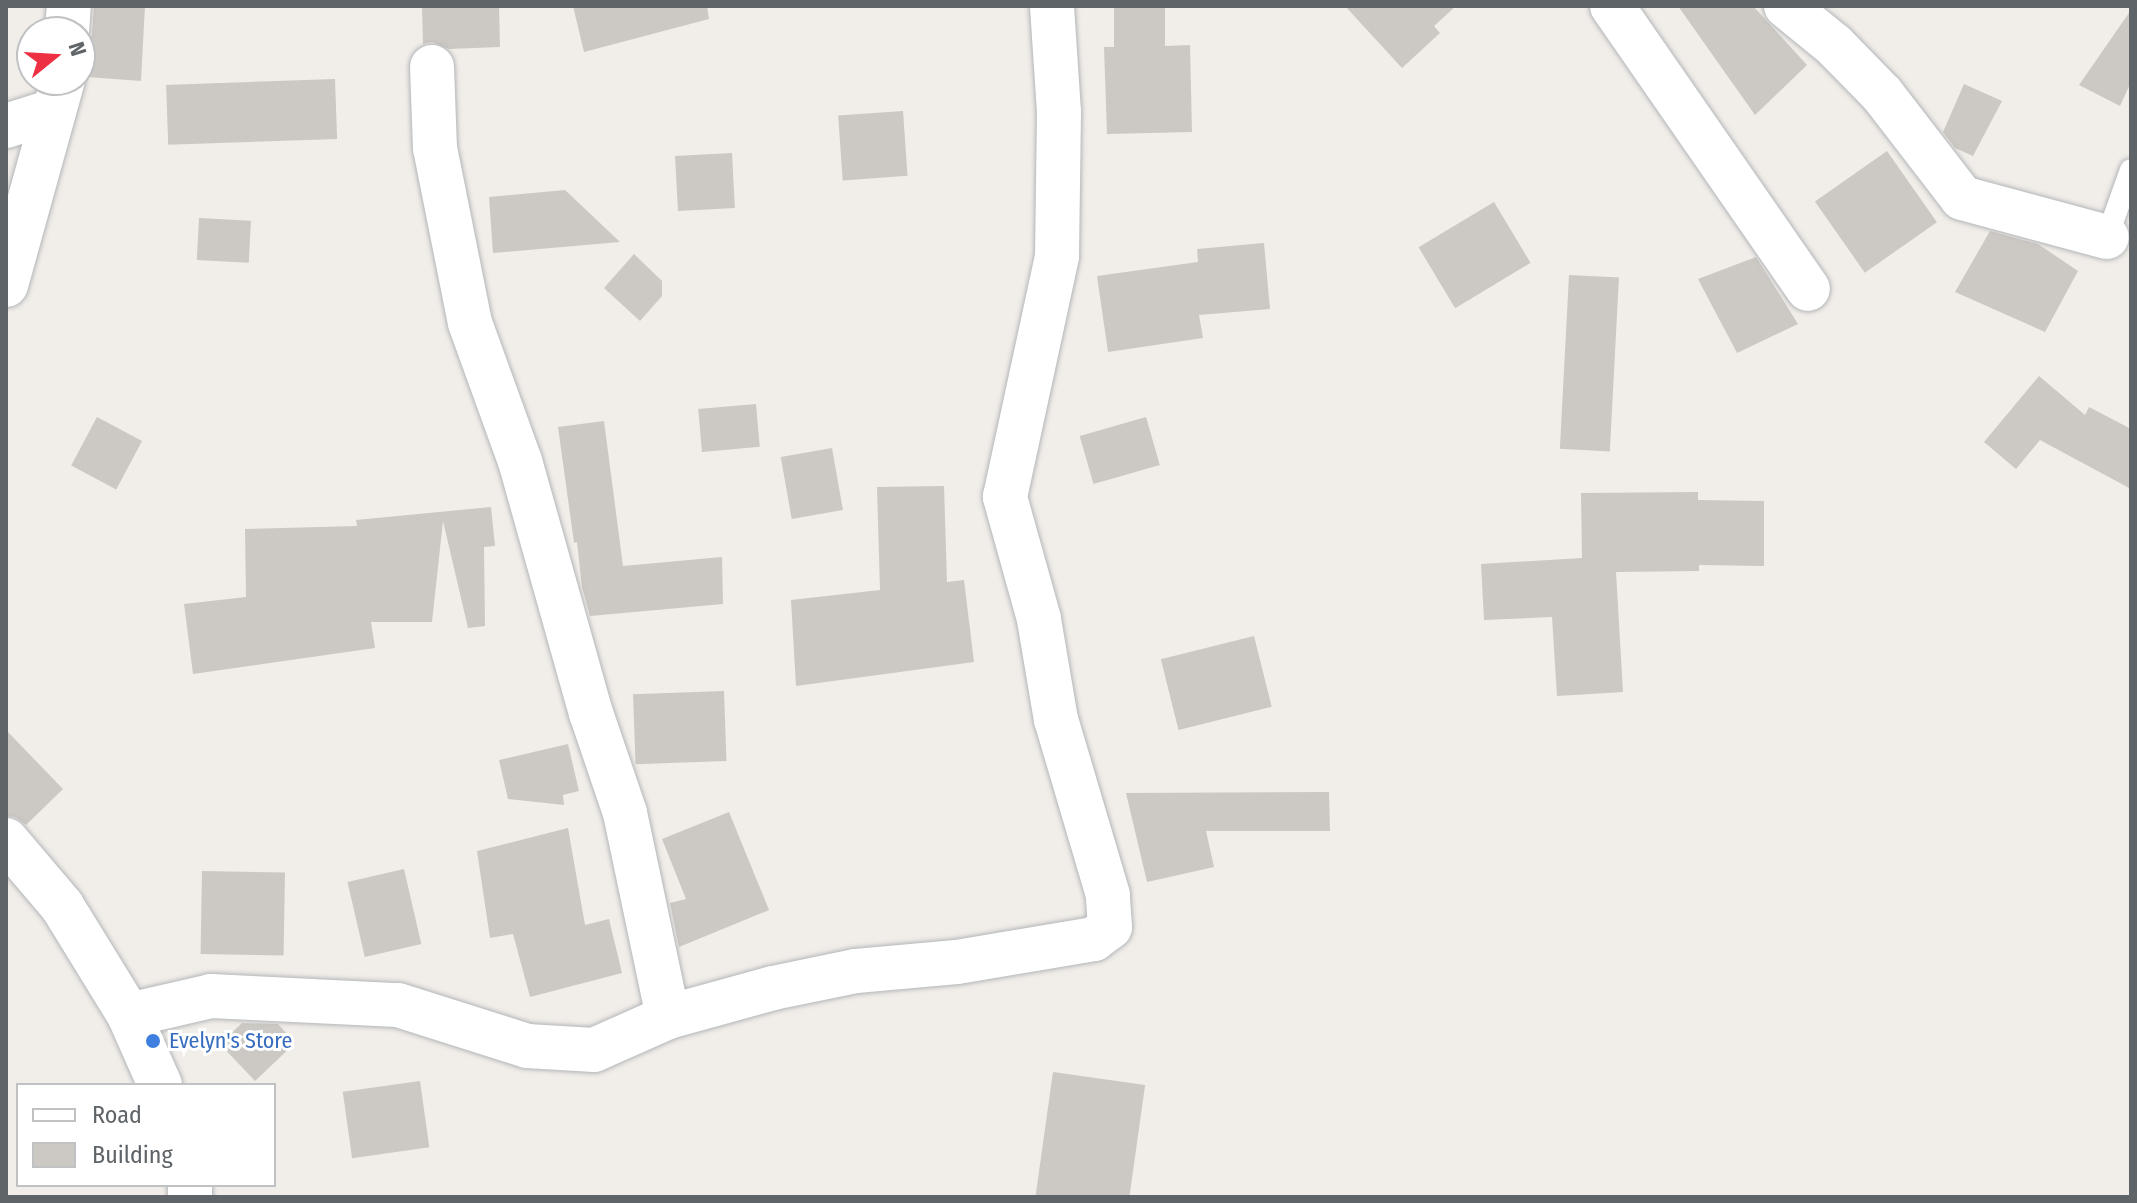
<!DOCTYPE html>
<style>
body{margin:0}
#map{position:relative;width:2137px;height:1203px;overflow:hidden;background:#f1ede8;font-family:"Fira Sans Condensed",sans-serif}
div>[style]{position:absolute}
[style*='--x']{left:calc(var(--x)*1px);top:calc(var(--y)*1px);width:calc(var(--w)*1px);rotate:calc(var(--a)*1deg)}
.building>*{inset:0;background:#ccc8c3;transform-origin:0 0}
.roads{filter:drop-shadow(0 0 2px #b3b6ba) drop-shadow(0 0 2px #b3b6ba)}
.lane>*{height:22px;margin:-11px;padding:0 11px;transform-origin:11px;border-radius:11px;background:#fff}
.street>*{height:44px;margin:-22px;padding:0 22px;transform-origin:22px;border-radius:22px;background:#fff}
.secondary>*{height:44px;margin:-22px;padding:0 22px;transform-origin:22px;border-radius:22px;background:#fff}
.dots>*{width:22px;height:22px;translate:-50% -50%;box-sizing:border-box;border:4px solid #fff;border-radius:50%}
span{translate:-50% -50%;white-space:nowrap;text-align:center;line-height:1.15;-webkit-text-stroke:6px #fff;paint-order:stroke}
.shop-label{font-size:22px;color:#366cbe}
.left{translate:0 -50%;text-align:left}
.frame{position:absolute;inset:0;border:8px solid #5f6468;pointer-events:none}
.legend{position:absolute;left:16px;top:1083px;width:260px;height:104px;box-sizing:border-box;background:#fff;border:2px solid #bfc1c3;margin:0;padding:10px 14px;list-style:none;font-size:24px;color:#5f6468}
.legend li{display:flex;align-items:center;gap:16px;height:40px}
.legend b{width:40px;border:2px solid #bfc1c3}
.north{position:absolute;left:16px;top:16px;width:80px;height:80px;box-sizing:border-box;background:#fff;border:2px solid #bfc1c3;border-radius:50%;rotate:72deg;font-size:22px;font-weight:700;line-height:32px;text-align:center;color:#5f6468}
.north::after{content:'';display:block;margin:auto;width:28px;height:36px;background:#ed3143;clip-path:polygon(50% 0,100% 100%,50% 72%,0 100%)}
</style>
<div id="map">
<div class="building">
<i style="clip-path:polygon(94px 6px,145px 6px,141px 81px,87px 77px,81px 63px,82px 51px,92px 35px)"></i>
<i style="clip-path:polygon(422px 6px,499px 6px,500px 47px,448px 49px,432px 42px,423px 44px)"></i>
<i style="clip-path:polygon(573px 6px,707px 6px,709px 19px,584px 52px)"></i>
<i style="clip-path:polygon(1114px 6px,1165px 6px,1165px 46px,1190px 45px,1192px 132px,1107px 134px,1104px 47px,1114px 47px)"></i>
<i style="clip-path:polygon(1345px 6px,1456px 6px,1434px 26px,1440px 33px,1402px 68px)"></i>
<i style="clip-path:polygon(1678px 6px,1753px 6px,1807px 65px,1755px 115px)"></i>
<i style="clip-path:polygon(2131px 10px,2131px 82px,2120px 106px,2079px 85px)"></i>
<i style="left:335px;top:79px;width:60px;height:169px;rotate:88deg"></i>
<i style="clip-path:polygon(1964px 84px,2002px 101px,1973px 156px,1955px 148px,1943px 132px)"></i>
<i style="left:903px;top:111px;width:65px;height:65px;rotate:86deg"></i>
<i style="left:1887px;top:151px;width:87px;height:88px;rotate:55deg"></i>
<i style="left:732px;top:153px;width:55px;height:57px;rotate:87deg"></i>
<i style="clip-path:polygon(565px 190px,620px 242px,493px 253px,489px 197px)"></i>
<i style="left:1494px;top:202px;width:71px;height:88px;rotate:59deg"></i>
<i style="left:199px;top:218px;width:52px;height:42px;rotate:3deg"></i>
<i style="clip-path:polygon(1990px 231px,2038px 244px,2078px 271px,2045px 332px,1955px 292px)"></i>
<i style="clip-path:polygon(1264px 243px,1270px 309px,1199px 315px,1203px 338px,1108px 352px,1097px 276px,1198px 262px,1197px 249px)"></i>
<i style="clip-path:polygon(634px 254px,662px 281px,662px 296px,640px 321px,604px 288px)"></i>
<i style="clip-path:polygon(1756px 257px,1798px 324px,1737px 353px,1698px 279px)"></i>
<i style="left:1569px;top:275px;width:50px;height:174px;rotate:3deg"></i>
<i style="clip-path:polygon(2039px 376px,2085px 415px,2089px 407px,2131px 429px,2131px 489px,2040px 440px,2016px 469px,1984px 442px)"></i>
<i style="left:756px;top:404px;width:43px;height:58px;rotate:85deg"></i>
<i style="left:97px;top:417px;width:51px;height:55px;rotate:28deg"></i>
<i style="left:1146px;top:417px;width:50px;height:69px;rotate:74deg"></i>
<i style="clip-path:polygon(604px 421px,623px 566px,722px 557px,723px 604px,590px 616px,582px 587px,577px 542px,574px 543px,558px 427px)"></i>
<i style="left:832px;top:448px;width:63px;height:52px;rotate:80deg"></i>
<i style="clip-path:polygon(944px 486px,947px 582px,964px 580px,974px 662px,796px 686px,791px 600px,880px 590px,877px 487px)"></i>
<i style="clip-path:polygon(1698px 492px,1698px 500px,1764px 501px,1764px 566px,1699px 565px,1699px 571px,1616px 572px,1623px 692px,1557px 696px,1552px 617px,1484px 620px,1481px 564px,1582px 558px,1581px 493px)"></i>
<i style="clip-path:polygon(491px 507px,495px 546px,484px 547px,485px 626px,468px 628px,443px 521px,432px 622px,371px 622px,375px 648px,193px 674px,184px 604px,246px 597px,245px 529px,357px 526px,356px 520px)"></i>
<i style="left:1254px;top:636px;width:73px;height:96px;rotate:76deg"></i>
<i style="left:724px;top:691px;width:70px;height:91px;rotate:88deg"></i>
<i style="clip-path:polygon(6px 730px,63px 789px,26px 825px,15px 817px,6px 816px)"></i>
<i style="clip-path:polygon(568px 744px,579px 791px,563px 795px,564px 805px,508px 799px,499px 760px)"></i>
<i style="clip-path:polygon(1329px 792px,1330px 831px,1206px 831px,1214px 867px,1147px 882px,1126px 793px)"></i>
<i style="clip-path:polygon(729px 812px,769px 910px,679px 947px,670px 903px,686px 899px,662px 839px)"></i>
<i style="clip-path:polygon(568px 828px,585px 925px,609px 919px,622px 973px,530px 997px,513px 934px,490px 938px,477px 851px)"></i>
<i style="left:404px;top:869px;width:77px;height:58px;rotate:77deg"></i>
<i style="left:202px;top:871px;width:83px;height:83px;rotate:1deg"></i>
<i style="clip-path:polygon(242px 1023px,278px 1024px,295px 1043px,255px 1081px,220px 1044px)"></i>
<i style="left:1053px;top:1072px;width:93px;height:126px;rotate:8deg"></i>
<i style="left:420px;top:1081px;width:67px;height:78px;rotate:82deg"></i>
</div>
<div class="roads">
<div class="lane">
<i style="--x:2107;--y:237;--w:71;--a:-70.3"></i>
</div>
<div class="street">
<i style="--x:1612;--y:6;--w:344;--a:55.3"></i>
<i style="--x:1786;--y:6;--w:62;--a:39.1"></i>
<i style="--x:1834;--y:45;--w:69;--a:45.6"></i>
<i style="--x:1882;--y:94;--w:131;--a:52.4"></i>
<i style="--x:1962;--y:198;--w:150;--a:15.1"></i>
<i style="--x:432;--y:67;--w:81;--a:87.9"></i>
<i style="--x:435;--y:148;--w:178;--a:78.7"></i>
<i style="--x:470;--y:323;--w:147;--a:70.1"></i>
<i style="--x:520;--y:461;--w:262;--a:74.3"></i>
<i style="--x:591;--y:713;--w:106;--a:71.2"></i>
<i style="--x:625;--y:813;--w:208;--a:78.1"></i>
<i style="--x:6;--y:126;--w:49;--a:-17.7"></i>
<i style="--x:129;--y:1015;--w:84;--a:-13"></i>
<i style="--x:211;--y:996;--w:187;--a:2.8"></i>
<i style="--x:398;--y:1005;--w:135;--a:17.6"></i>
<i style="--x:527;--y:1046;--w:67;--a:3.4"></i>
<i style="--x:594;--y:1050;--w:81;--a:-24"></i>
<i style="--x:668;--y:1017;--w:109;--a:-15.4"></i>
<i style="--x:773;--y:988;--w:85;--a:-11.6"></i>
<i style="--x:856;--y:971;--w:101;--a:-5.1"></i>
<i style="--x:957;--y:962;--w:139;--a:-9.5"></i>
<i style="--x:1094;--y:939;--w:20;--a:-37"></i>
<i style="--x:1110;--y:927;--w:32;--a:-94"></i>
<i style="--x:1108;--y:895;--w:183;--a:-106.5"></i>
<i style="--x:1056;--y:720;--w:102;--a:-99.6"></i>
<i style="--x:1039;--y:619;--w:127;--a:-105.6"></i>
<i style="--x:1005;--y:497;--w:247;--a:-77.8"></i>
<i style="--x:1057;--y:256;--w:144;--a:-89.2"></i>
<i style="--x:1059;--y:112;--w:106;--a:-93.8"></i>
</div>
<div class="secondary">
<i style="--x:67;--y:32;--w:26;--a:-86"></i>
<i style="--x:6;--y:285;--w:213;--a:-74.5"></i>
<i style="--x:6;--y:840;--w:87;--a:49.7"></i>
<i style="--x:62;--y:906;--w:128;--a:58.4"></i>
<i style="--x:129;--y:1015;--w:77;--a:66.1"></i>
<i style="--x:190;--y:1185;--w:12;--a:90"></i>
</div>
</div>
<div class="dots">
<i style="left:153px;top:1041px;background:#3f7fe0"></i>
</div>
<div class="shop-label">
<span class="left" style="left:169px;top:1041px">Evelyn's Store</span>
</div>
<div class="frame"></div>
<ul class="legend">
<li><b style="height:10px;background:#fff"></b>Road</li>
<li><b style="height:22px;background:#ccc8c3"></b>Building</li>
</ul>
<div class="north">N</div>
</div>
